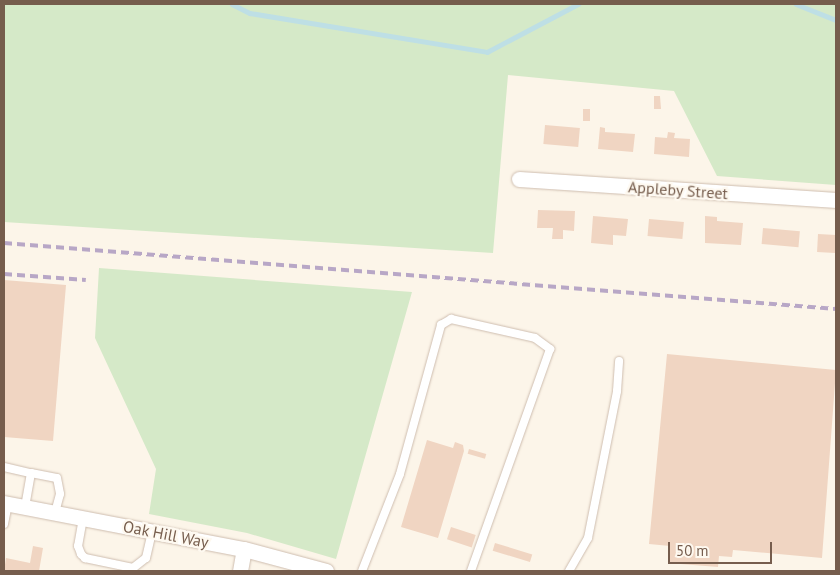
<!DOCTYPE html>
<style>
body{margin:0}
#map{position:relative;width:840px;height:575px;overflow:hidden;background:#fcf5e9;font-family:"PT Sans",sans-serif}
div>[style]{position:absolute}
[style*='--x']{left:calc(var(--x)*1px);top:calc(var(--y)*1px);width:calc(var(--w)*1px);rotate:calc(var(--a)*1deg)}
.green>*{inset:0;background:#d5e9c8}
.stream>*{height:4.5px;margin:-2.25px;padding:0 2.25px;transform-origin:2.25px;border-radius:2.25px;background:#bedfe5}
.building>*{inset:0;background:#f0d5c2;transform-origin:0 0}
.roads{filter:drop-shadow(0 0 1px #cebdaf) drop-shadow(0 0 1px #cebdaf)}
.service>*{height:8px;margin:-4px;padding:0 4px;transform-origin:4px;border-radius:4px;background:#fff}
.minor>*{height:15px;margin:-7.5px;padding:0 7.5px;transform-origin:7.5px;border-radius:7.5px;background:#fff}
.rail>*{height:4px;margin-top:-2px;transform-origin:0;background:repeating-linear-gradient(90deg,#b8a7c6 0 8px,transparent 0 13px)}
span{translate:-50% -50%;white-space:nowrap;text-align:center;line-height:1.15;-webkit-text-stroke:4.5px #fef9f0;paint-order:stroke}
.street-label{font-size:16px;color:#765d4d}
.frame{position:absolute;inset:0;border:5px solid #765d4d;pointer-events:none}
.scale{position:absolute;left:668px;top:542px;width:104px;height:22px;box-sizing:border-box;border:2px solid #765d4d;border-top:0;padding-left:6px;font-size:15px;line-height:18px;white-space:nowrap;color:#765d4d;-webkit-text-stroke:4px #fef9f0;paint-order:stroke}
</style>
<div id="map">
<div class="green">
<i style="clip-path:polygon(4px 4px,836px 4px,836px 185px,717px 176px,674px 91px,508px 75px,493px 253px,4px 222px)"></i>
<i style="clip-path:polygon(99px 268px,412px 292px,336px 559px,247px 533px,149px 514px,156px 469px,95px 338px)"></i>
</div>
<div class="stream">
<i style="--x:232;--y:4;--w:20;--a:27"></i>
<i style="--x:250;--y:13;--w:240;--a:9.3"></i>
<i style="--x:487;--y:52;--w:103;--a:-27.8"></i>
<i style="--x:796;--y:4;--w:43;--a:21.8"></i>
</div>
<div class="building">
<i style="clip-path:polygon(654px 96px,660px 96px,661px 109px,654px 109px)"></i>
<i style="left:583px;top:109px;width:7px;height:12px"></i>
<i style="left:545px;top:125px;width:35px;height:19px;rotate:5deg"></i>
<i style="clip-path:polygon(600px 127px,605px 128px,605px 132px,635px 134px,633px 152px,598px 149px)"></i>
<i style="clip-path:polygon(668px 132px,675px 133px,674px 138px,690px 139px,689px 157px,654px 154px,655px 137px,667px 138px)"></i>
<i style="clip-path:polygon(538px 210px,575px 211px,574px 231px,563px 230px,563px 239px,552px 239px,553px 228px,537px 228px)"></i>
<i style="clip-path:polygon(593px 216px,628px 219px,626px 236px,613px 235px,613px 245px,591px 243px)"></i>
<i style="clip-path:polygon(705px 216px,717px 217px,717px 221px,743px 223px,741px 245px,705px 243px)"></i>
<i style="left:649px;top:219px;width:35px;height:17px;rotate:5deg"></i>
<i style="left:763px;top:228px;width:37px;height:16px;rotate:5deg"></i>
<i style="left:818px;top:234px;width:18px;height:18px;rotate:3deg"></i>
<i style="clip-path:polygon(4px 280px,66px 285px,53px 441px,4px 437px)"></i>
<i style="clip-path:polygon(667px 354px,836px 370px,822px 558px,733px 550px,732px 557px,719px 556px,718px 567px,668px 563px,670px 546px,649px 544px)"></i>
<i style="clip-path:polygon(427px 440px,453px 448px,455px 442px,463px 445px,464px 451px,438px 538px,401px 527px)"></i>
<i style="left:469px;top:449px;width:18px;height:5px;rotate:16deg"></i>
<i style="left:451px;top:527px;width:26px;height:13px;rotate:18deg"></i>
<i style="left:495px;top:543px;width:39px;height:8px;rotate:17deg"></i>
<i style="clip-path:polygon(33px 546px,43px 548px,39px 571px,4px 571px,6px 558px,30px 563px)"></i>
</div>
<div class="roads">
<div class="service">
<i style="--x:4;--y:467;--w:28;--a:13"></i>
<i style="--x:31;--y:473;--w:35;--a:100"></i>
<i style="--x:31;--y:473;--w:26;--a:11"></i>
<i style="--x:57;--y:478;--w:16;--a:79"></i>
<i style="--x:60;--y:494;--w:20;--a:105"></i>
<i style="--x:83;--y:518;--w:28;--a:100"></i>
<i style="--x:78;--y:546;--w:9;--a:69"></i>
<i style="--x:81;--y:554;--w:6;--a:45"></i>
<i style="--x:85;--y:558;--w:49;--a:11.8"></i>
<i style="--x:133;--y:568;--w:16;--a:-38"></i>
<i style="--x:146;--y:558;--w:28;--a:-77"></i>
<i style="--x:4;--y:524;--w:20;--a:-79"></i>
<i style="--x:362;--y:571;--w:104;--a:-68.6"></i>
<i style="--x:400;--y:474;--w:155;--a:-74.6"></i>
<i style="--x:441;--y:325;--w:12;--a:-31"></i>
<i style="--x:451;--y:319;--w:86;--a:12.7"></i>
<i style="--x:535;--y:338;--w:19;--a:36"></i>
<i style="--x:550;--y:349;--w:236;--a:109.6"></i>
<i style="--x:569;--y:571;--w:38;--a:-60"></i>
<i style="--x:588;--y:538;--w:150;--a:-78.8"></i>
<i style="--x:617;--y:391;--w:30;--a:-86"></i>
</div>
<div class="minor">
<i style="--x:519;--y:179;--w:318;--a:3.8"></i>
<i style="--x:4;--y:503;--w:244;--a:10.9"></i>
<i style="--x:244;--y:549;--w:85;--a:15"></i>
<i style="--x:240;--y:571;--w:22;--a:-80"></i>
</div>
</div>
<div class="rail">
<i style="--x:4;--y:243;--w:835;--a:4.54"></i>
<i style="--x:4;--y:274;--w:82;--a:4.2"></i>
</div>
<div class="street-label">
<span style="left:678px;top:190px;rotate:4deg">Appleby Street</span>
<span style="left:166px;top:534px;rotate:11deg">Oak Hill Way</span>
</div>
<div class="frame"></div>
<div class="scale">50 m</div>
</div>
